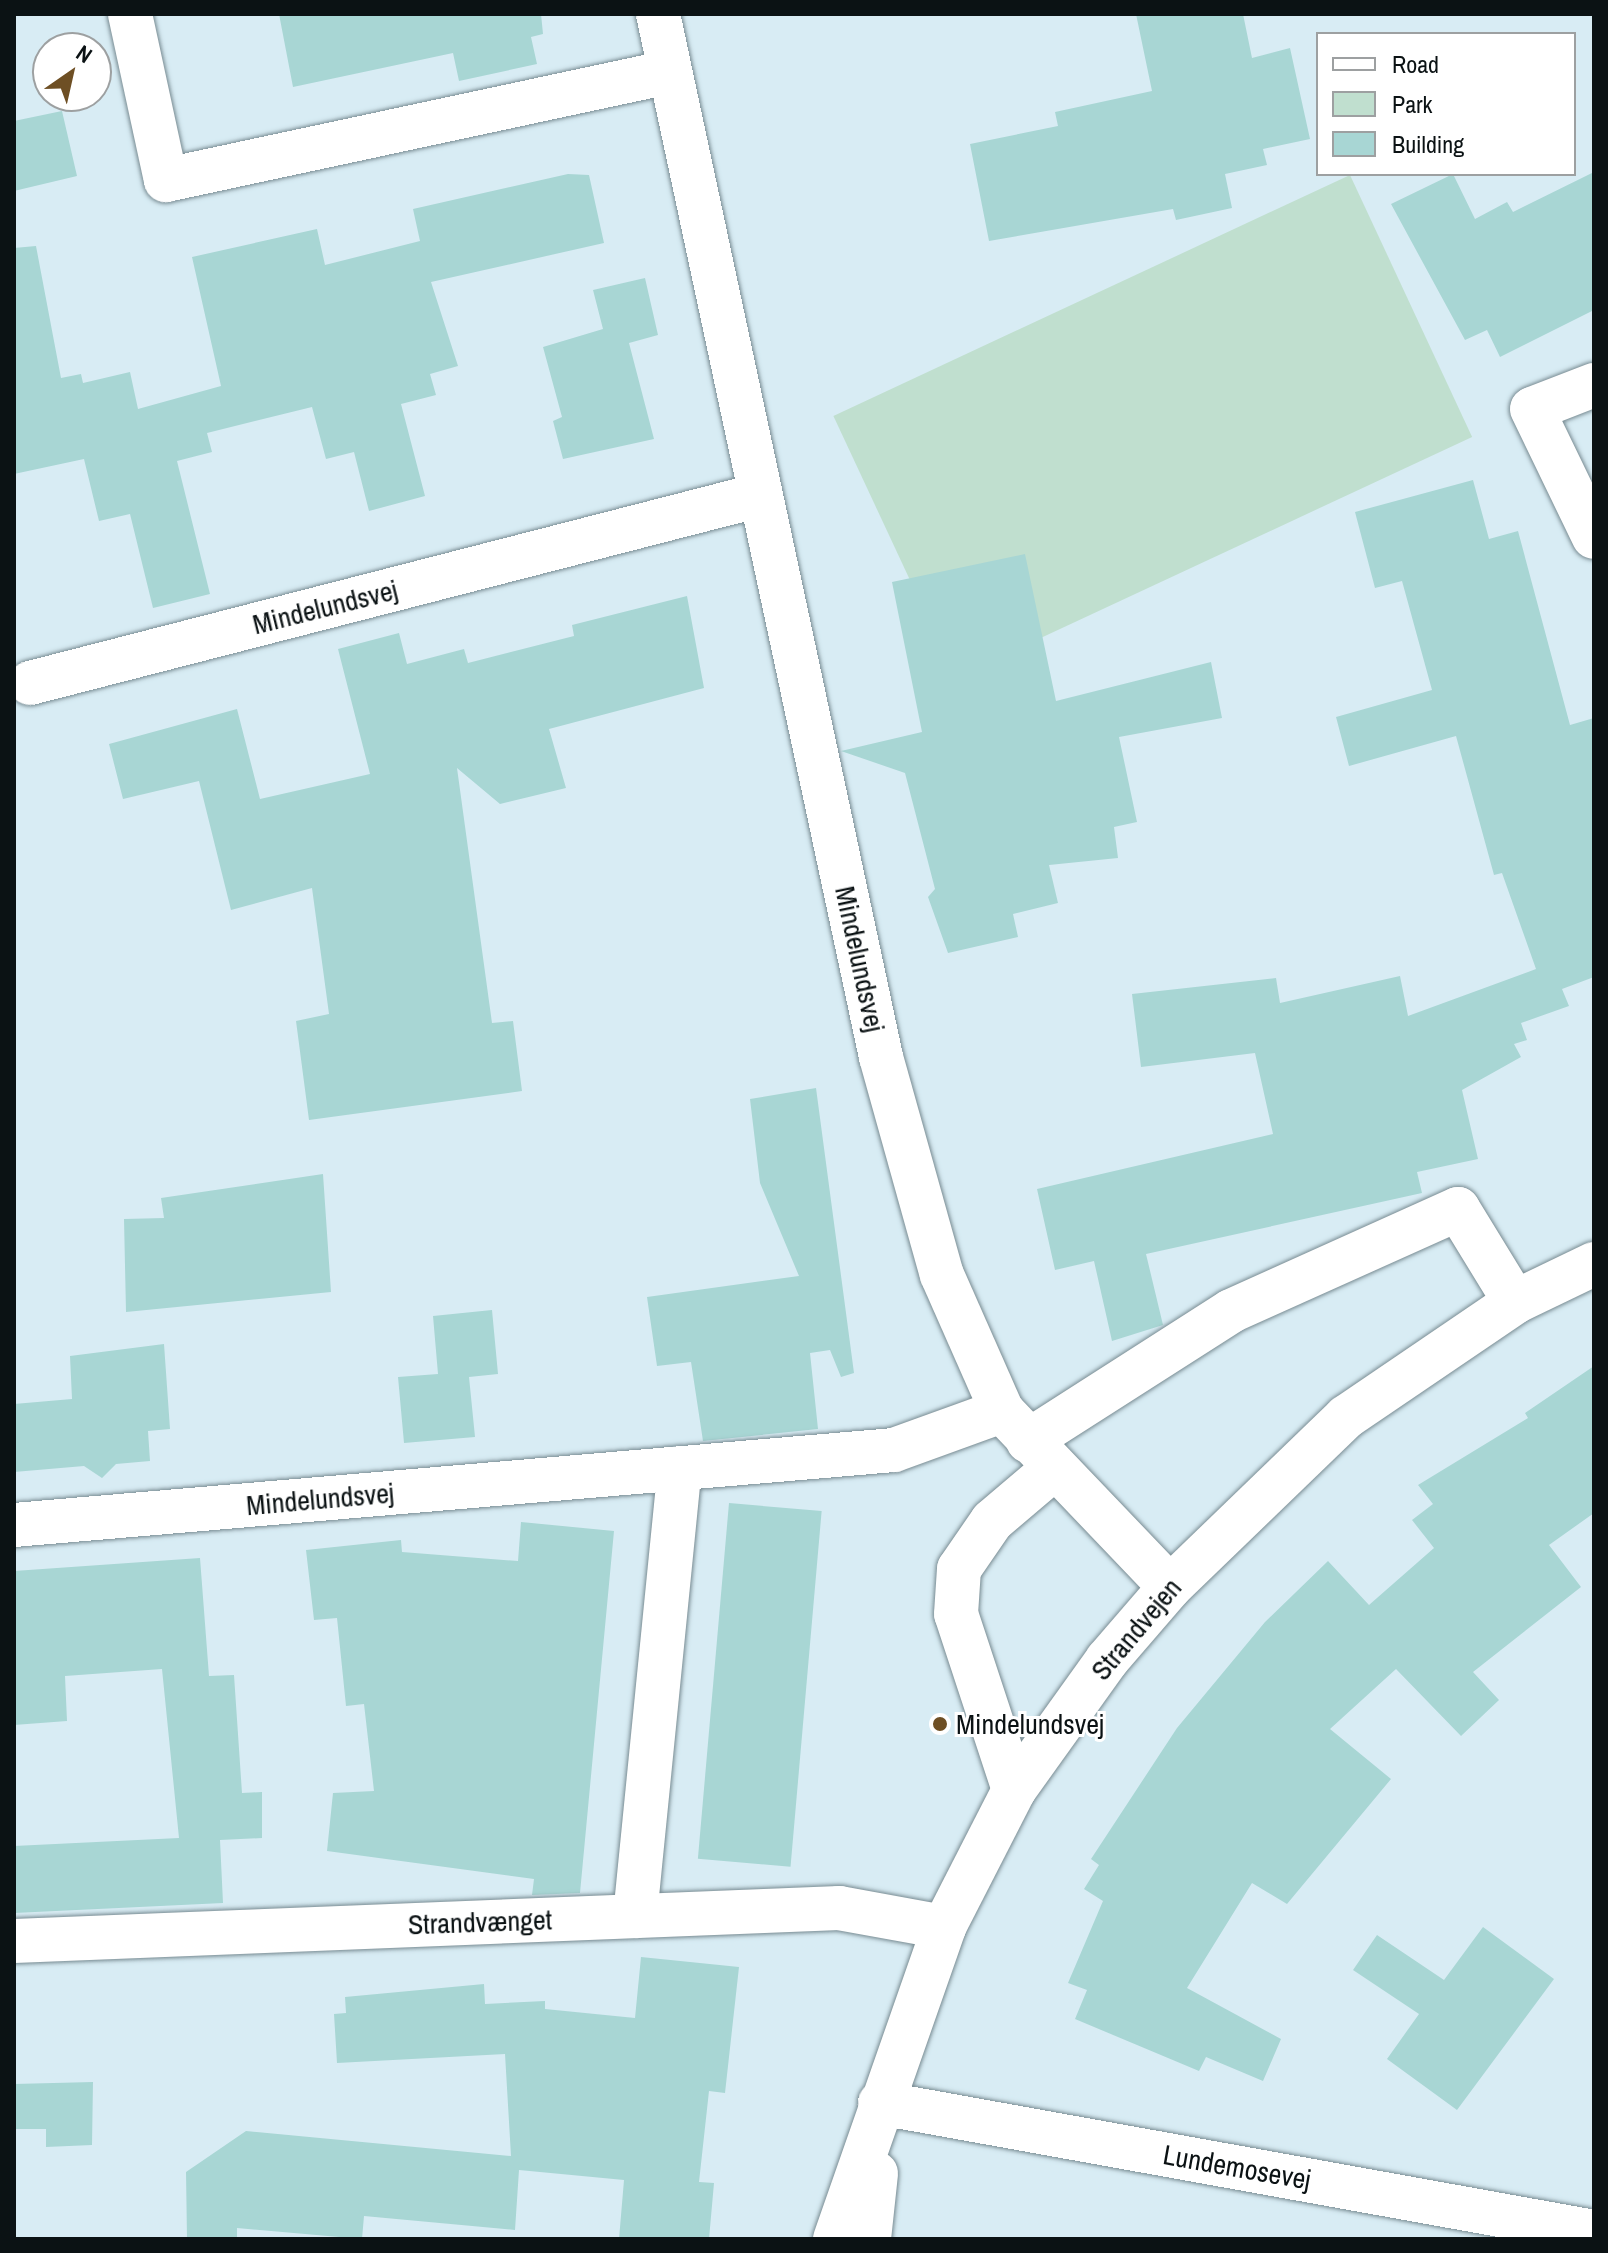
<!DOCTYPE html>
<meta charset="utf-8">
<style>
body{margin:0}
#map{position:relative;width:1608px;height:2253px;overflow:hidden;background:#d8ecf4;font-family:"Archivo Narrow",sans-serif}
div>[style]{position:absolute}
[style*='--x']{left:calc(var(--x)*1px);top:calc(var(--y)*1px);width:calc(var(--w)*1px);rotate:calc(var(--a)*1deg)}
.green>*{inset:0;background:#c0dfcf;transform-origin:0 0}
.building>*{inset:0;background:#a8d6d4;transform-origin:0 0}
.roads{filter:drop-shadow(0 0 2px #788b92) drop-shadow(0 0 2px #788b92)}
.minor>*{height:44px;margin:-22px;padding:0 22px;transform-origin:22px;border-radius:22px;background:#fff}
.dots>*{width:22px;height:22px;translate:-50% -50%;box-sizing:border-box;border:4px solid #fff;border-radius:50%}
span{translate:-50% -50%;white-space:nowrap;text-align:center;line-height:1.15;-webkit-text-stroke:6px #fff;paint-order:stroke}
.street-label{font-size:28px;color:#0b1214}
.poi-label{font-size:28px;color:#0b1214}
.left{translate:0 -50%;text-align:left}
.frame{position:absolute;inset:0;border:16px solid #0b1214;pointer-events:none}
.legend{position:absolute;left:1316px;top:32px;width:260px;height:144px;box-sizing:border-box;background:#fff;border:2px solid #9da0a1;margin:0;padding:10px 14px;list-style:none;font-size:24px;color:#0b1214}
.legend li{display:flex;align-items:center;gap:16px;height:40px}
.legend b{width:40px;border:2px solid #9da0a1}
.north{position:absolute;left:32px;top:32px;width:80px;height:80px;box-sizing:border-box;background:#fff;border:2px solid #9da0a1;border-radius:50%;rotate:34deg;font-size:22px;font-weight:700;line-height:32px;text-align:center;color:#0b1214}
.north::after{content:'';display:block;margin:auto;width:28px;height:36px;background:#6e4f24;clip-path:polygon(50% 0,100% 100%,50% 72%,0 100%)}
</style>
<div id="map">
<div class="green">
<i style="left:1350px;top:175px;width:289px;height:570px;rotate:65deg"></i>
</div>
<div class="building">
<i style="clip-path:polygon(279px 14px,541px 14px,543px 34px,531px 37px,537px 64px,459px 81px,453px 53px,293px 87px)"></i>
<i style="clip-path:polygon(1136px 14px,1243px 14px,1252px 58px,1290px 48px,1310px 139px,1263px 149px,1267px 165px,1225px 174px,1232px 208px,1176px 220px,1173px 209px,989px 241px,970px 144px,1058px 126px,1055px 112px,1152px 91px)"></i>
<i style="clip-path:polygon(62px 111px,77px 176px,14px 191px,14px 121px)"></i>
<i style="clip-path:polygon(1594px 172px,1594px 310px,1500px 357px,1487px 330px,1465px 340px,1391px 204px,1453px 174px,1475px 219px,1507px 202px,1513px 212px)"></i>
<i style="clip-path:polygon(568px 174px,589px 175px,604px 243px,431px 282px,458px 366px,430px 374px,436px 395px,401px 404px,425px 496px,369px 511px,354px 452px,326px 459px,312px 407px,207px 433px,212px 452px,177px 461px,210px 594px,153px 608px,130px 514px,99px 521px,84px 459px,14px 474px,14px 248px,36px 246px,61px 378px,81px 374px,83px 383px,130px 372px,138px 409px,221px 386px,192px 257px,317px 229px,325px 265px,420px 241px,413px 209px)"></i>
<i style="clip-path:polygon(645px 278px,658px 335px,629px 343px,654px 439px,563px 459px,553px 421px,562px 417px,543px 347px,603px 329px,593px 290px)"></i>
<i style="clip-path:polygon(1473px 480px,1489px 539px,1518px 531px,1570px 725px,1594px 718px,1594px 977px,1562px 989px,1569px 1006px,1521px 1023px,1527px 1040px,1514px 1044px,1521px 1057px,1462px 1090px,1478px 1159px,1417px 1172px,1422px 1193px,1146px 1254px,1163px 1325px,1112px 1341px,1094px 1261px,1055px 1270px,1037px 1189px,1273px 1134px,1255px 1053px,1141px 1067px,1132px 994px,1276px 978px,1280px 1003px,1400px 976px,1408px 1016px,1536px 969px,1502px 873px,1494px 875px,1456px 736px,1349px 766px,1336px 717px,1432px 690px,1402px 581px,1375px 588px,1355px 512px)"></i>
<i style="clip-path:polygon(1025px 554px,1056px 701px,1211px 662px,1222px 718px,1119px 737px,1137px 822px,1114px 827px,1118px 858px,1049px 865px,1058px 903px,1013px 914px,1018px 937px,948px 953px,928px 897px,935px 889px,905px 773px,841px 751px,922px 732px,892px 582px)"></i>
<i style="clip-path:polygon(687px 596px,704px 688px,549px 729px,566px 788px,500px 804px,457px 768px,492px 1023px,513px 1021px,522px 1091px,309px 1120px,296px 1021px,329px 1014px,312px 888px,231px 910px,199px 781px,123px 799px,109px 744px,237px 709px,260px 799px,370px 774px,338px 649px,399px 633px,407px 664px,464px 649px,468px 663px,574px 636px,572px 625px)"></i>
<i style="clip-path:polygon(816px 1088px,854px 1373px,841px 1377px,830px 1350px,810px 1353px,818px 1429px,703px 1441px,691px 1362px,657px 1366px,647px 1297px,799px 1276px,760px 1183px,750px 1099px)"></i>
<i style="clip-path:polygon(323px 1174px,331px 1292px,126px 1312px,124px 1219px,164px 1218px,161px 1198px)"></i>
<i style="clip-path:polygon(492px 1310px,498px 1374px,469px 1377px,475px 1437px,404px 1443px,398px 1377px,438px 1374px,433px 1316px)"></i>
<i style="clip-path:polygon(164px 1344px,170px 1429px,148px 1431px,150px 1461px,116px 1464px,102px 1478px,84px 1466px,14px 1472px,14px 1404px,72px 1399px,70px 1356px)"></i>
<i style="clip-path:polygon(1594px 1366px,1594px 1513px,1549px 1545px,1581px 1587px,1473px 1672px,1499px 1700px,1461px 1736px,1396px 1669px,1330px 1729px,1391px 1779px,1287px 1904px,1252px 1883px,1187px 1988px,1281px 2039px,1263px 2081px,1206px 2057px,1199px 2071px,1075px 2019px,1087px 1990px,1068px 1983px,1103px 1901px,1084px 1889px,1099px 1865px,1091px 1859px,1177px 1728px,1265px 1622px,1328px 1561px,1369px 1605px,1434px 1548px,1412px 1520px,1433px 1504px,1418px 1485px,1528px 1418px,1525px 1413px)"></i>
<i style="left:729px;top:1503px;width:93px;height:357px;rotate:5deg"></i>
<i style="clip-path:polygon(521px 1522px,614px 1531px,580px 1893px,532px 1895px,534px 1879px,327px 1851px,333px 1793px,374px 1791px,364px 1704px,346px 1706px,337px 1618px,314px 1620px,306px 1550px,401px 1540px,402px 1552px,518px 1561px)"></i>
<i style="clip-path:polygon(200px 1558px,209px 1676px,234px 1675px,242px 1793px,262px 1792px,262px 1838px,220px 1840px,223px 1903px,14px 1913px,14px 1846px,179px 1838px,162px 1669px,65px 1676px,67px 1721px,14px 1725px,14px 1571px)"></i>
<i style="clip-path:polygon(1483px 1927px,1554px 1979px,1457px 2110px,1387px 2059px,1419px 2014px,1353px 1970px,1377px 1935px,1444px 1980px)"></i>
<i style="clip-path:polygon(641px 1957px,739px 1967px,725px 2093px,709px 2091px,699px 2182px,714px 2183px,709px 2239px,619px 2239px,624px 2180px,519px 2170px,515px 2230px,364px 2216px,362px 2239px,237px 2228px,237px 2239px,187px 2239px,186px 2172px,246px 2131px,511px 2156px,505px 2054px,337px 2063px,334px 2014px,346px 2013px,345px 1997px,484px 1984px,485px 2004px,545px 2001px,545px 2009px,635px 2018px)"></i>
<i style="clip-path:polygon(93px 2082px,92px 2145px,46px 2147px,46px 2129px,14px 2129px,14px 2084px)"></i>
</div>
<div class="roads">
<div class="minor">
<i style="--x:130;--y:14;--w:170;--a:77.8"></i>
<i style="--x:166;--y:180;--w:514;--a:-12.12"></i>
<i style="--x:658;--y:14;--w:1067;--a:77.93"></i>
<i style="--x:881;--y:1057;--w:226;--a:74.4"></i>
<i style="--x:942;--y:1275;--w:149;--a:66.2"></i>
<i style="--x:1002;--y:1411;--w:243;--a:46.3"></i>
<i style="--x:1594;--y:385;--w:66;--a:158.8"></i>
<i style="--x:1532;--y:409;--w:142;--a:64.2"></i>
<i style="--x:30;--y:683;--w:754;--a:-14.44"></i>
<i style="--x:1028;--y:1441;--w:241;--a:-32.6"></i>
<i style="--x:1231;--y:1311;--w:249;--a:-24.2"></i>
<i style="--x:1458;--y:1209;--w:109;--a:58.5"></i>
<i style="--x:14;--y:1525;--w:883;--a:-4.87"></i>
<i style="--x:894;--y:1450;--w:115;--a:-19.9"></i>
<i style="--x:1014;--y:1790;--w:185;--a:-108.2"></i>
<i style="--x:956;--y:1614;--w:45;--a:-86.2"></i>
<i style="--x:959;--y:1569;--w:58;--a:-55.5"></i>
<i style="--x:992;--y:1521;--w:80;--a:-40.4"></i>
<i style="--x:635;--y:1916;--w:450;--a:-84.3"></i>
<i style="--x:14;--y:1941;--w:826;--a:-2.29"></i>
<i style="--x:839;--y:1908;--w:107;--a:10.3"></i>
<i style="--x:880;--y:2103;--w:726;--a:10.24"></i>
<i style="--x:835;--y:2239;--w:330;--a:-70.7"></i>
<i style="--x:944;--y:1927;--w:154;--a:-62.9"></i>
<i style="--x:1014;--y:1790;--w:160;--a:-54.4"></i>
<i style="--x:1107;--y:1660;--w:96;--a:-49.2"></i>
<i style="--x:1170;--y:1587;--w:245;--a:-44"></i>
<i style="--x:1346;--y:1417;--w:204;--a:-34.2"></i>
<i style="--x:1515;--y:1302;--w:88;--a:-25.7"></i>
<i style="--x:869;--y:2239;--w:66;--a:-83.9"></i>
</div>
</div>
<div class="dots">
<i style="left:940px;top:1724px;background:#6e4f24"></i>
</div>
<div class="street-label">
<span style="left:325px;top:607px;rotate:-14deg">Mindelundsvej</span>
<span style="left:860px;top:959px;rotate:78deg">Mindelundsvej</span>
<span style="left:320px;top:1499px;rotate:-5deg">Mindelundsvej</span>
<span style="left:1136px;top:1629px;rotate:-50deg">Strandvejen</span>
<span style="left:480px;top:1922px;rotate:-2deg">Strandvænget</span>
<span style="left:1237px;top:2167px;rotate:10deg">Lundemosevej</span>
</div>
<div class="poi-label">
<span class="left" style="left:956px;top:1724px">Mindelundsvej</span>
</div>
<div class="frame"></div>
<ul class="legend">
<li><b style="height:10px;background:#fff"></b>Road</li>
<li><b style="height:22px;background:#c0dfcf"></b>Park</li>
<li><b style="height:22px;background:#a8d6d4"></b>Building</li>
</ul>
<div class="north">N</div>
</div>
